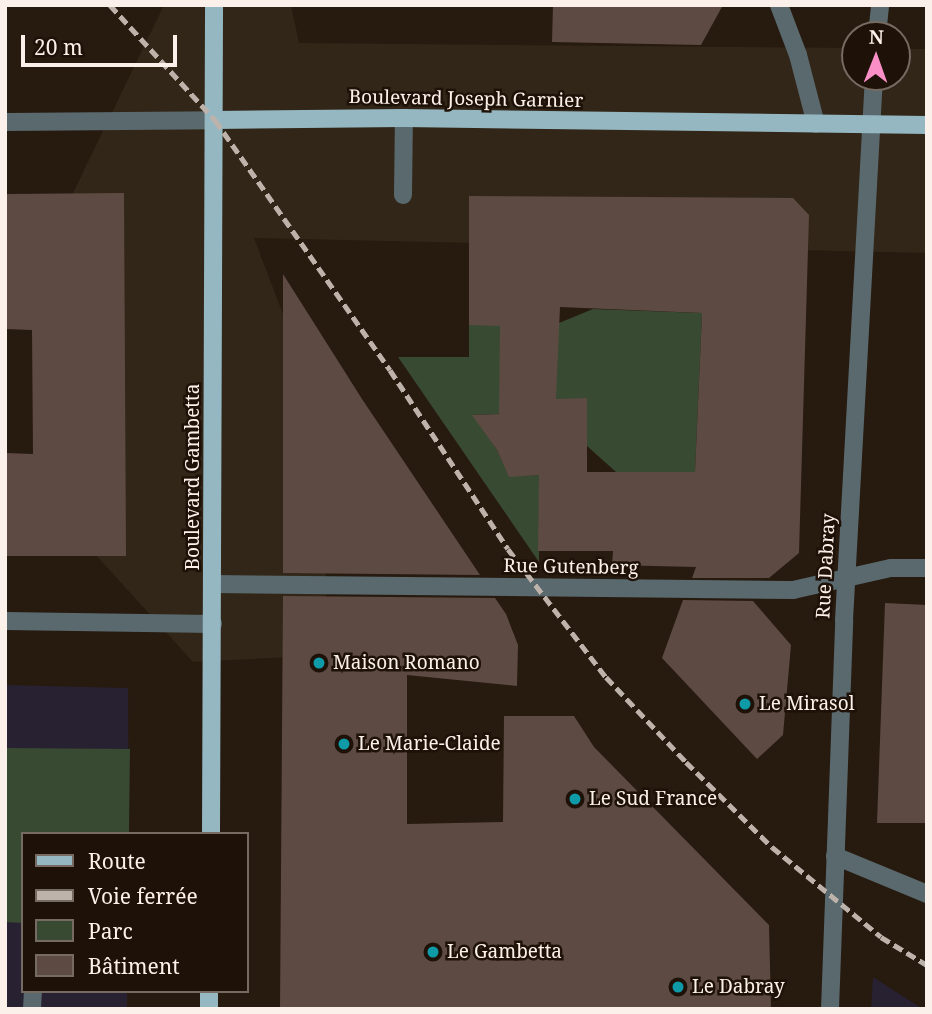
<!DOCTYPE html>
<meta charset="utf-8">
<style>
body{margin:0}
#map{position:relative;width:932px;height:1014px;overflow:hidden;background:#271a0f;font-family:"Noto Serif",serif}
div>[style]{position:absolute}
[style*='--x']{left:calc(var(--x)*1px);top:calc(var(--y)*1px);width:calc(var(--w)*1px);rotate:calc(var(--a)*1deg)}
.commercial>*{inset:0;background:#322618}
.education>*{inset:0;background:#272131}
.green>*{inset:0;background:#394a32}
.building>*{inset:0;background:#5d4b43}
.minor>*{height:18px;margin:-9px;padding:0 9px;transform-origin:9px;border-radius:9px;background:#59696e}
.major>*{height:18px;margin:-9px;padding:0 9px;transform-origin:9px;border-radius:9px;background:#94b7c1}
.rail>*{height:5px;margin-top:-2.5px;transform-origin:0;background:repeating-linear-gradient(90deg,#beb3ab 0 10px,transparent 0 15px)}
.dots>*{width:19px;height:19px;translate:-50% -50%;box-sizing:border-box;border:4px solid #1e1107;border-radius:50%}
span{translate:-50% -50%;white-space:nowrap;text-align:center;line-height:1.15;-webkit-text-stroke:5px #1e1107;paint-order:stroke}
.street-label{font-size:19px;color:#fbf1ea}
.poi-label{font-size:19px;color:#fbf1ea}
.left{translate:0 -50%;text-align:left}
.frame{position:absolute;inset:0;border:7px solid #fbf1ea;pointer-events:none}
.legend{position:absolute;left:21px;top:832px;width:228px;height:161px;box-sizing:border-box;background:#1e1107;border:2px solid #766b62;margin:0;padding:9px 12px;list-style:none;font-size:21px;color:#fbf1ea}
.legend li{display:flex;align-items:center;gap:14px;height:35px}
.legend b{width:35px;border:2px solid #766b62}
.north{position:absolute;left:841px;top:21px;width:70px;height:70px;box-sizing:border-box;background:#1e1107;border:2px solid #766b62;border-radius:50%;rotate:1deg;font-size:19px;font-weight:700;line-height:28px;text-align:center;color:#fbf1ea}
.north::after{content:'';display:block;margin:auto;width:24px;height:32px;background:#fa8fc7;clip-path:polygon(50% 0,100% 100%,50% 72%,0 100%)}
.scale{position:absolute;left:21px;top:35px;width:156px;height:32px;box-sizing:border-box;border:4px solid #fbf1ea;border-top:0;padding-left:9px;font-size:21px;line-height:24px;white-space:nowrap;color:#fbf1ea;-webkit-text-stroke:5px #1e1107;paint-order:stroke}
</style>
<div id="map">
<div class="commercial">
<i style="clip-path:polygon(164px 5px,291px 5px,299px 43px,855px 48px,855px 77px,897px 77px,897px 49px,927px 49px,927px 253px,254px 238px,322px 417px,328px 655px,193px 662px,76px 533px,59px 222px)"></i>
</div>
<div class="education">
<i style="clip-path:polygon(5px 685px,128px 688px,129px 834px,23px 834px,23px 991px,127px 991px,127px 1009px,5px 1009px)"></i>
<i style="clip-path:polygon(873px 977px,923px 1009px,871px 1009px)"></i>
</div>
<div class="green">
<i style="clip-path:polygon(593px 309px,702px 313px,695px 472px,616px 472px,587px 446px,587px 398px,541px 412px,473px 415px,497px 450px,509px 476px,539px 475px,539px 562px,398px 357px,469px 357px,469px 325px,559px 323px)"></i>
<i style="clip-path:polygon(5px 748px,130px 749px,129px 834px,23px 834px,23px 923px,5px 922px)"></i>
</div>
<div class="building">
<i style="clip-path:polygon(553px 5px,723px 5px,701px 45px,552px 42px)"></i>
<i style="clip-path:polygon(124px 193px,126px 556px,5px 556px,5px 453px,33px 454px,32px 330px,5px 329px,5px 194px)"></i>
<i style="clip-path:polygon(evenodd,469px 196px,793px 198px,809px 215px,799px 553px,769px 578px,692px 578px,696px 567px,612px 565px,613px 551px,538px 551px,539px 475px,509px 477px,497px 450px,472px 415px,499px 414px,500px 326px,469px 325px,469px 196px,560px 307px,702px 313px,695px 472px,587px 472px,587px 398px,556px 399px,560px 307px)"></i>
<i style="clip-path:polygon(283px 274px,362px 399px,480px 575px,283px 573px)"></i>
<i style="clip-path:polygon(283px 596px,495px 598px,506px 614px,518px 645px,517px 686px,407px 675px,407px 824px,503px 822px,504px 716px,574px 716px,594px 747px,769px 925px,771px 1009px,280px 1009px)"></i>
<i style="clip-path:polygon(683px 600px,753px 601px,791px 645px,783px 735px,757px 759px,662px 658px)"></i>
<i style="clip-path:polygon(885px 603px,927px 605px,927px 823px,877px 823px)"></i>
</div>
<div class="minor">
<i style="--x:779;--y:5;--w:53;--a:69.2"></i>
<i style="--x:798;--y:55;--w:71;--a:75.4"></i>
<i style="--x:877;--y:35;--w:30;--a:-84"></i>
<i style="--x:5;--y:122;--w:210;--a:-0.5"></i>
<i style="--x:403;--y:195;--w:77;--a:-89.3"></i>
<i style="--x:213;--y:584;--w:580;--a:0.59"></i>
<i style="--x:793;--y:590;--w:100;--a:-12.7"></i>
<i style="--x:891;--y:568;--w:36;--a:0"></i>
<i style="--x:5;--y:621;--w:208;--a:0.8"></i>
<i style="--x:835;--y:856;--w:100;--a:22.4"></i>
<i style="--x:32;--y:1009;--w:18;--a:-87"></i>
<i style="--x:830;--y:1009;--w:389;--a:-87.9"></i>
<i style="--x:844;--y:620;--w:544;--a:-86.84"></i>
</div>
<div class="major">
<i style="--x:215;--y:120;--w:189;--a:-0.6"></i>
<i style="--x:404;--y:118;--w:523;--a:0.77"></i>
<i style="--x:211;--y:834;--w:829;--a:-89.79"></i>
<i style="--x:209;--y:1009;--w:18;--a:-90"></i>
</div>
<div class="rail">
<i style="--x:110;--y:5;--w:156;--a:47.6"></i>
<i style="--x:215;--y:120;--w:305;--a:55"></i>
<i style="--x:390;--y:370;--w:214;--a:56.6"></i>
<i style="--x:508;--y:549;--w:161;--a:52.6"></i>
<i style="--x:606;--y:677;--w:117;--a:46.7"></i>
<i style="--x:686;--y:762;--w:121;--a:44.7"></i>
<i style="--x:772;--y:847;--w:141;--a:39.5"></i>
<i style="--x:881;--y:937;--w:54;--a:31.3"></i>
</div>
<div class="dots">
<i style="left:319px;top:663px;background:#0f9aa8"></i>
<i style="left:745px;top:704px;background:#0f9aa8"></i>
<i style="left:344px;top:744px;background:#0f9aa8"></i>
<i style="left:575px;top:799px;background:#0f9aa8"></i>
<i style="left:433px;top:952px;background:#0f9aa8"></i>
<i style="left:678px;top:987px;background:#0f9aa8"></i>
</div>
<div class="street-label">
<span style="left:466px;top:99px;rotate:1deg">Boulevard Joseph Garnier</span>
<span style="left:193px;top:477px;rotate:-90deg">Boulevard Gambetta</span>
<span style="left:826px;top:566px;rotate:-87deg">Rue Dabray</span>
<span style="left:571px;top:567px;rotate:1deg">Rue Gutenberg</span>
</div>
<div class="poi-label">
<span class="left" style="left:333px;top:663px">Maison Romano</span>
<span class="left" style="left:759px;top:704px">Le Mirasol</span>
<span class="left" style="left:358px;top:744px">Le Marie-Claide</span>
<span class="left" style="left:589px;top:799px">Le Sud France</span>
<span class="left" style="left:447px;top:952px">Le Gambetta</span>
<span class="left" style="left:692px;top:987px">Le Dabray</span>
</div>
<div class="frame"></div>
<ul class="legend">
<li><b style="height:9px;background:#94b7c1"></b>Route</li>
<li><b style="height:9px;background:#beb3ab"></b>Voie ferrée</li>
<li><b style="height:19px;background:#394a32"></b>Parc</li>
<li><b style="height:19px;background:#5d4b43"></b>Bâtiment</li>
</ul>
<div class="north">N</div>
<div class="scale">20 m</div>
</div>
